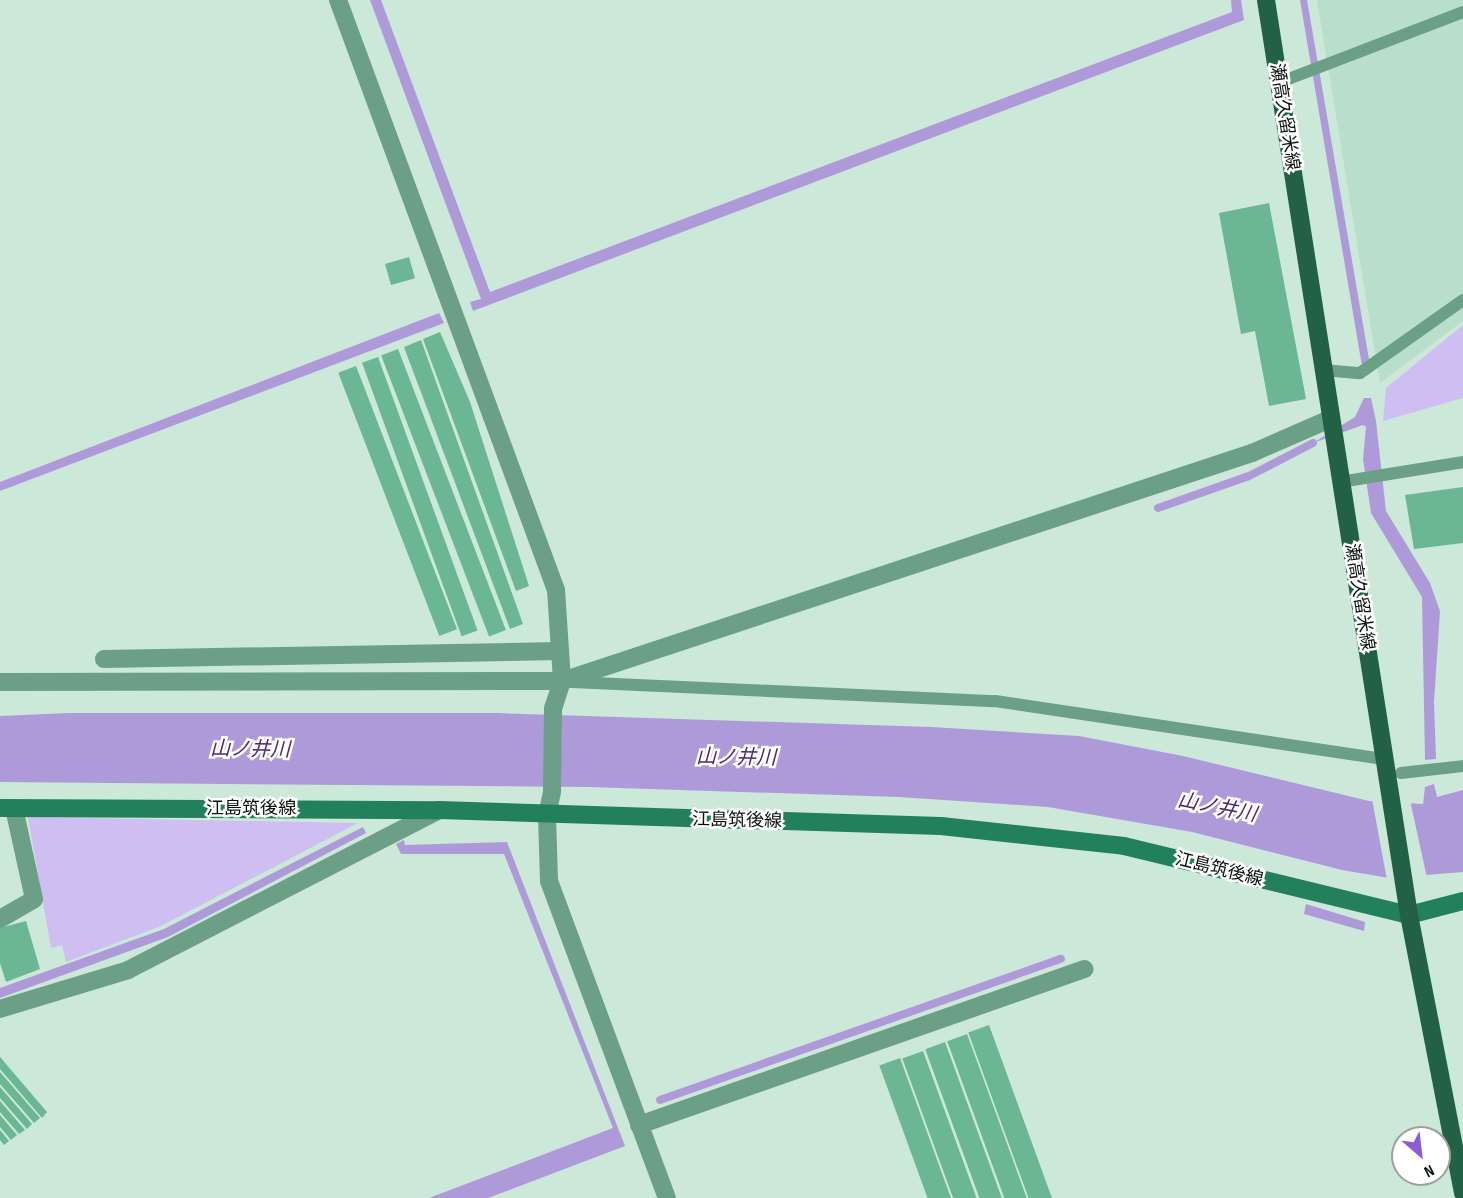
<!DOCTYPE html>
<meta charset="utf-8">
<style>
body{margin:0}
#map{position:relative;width:1463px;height:1198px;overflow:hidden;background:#cbe8d9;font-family:"Sofia Sans Condensed","Noto Sans JP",sans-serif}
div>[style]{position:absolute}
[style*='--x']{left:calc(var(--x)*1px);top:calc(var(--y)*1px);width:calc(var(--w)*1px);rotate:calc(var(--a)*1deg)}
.built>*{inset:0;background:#b9decb}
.green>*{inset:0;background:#cebef2}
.water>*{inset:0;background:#ae9ad9}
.pier>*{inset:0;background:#cbe8d9}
.stream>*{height:8px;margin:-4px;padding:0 4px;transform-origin:4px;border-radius:4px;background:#ae9ad9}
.building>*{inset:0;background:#6bb693;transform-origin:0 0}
.lane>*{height:12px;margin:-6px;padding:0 6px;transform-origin:6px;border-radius:6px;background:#6ba086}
.street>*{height:18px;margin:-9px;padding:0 9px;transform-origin:9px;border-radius:9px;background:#6ba086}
.secondary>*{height:18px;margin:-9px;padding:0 9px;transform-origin:9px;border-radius:9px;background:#22805c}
.primary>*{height:18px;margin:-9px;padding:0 9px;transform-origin:9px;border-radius:9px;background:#236147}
span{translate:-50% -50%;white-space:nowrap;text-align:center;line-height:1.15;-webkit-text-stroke:5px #fff;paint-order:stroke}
.street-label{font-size:18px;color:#08120d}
.water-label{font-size:20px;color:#482974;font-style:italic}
.north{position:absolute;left:1391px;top:1126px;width:60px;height:60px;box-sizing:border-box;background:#fff;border:2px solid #9ca09e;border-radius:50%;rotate:152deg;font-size:16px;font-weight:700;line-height:24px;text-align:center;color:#08120d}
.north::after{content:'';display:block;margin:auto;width:21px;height:27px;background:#8c5cd5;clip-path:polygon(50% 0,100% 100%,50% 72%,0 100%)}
</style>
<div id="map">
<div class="built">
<i style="clip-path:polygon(1317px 0,1463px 0,1463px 321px,1380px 383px)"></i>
</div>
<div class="green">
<i style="clip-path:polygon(1463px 325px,1463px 398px,1383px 421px,1386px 388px)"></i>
<i style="clip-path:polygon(28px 817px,358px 823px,161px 926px,66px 962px,62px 945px,51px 948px)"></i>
</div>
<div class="water">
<i style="clip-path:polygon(370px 0,381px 0,490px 292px,1232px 12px,1231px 0,1241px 0,1244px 20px,473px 311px,470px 302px,481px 299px)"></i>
<i style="clip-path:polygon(1300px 0,1307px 0,1370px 365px,1362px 366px)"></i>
<i style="clip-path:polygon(439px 313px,444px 323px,0 491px,0 482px)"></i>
<i style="clip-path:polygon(1364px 398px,1371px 398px,1376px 421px,1386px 511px,1430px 583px,1440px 611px,1434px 702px,1436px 759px,1425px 760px,1422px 597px,1371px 513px,1363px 459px,1366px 427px,1363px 425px,1313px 443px,1355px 417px)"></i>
<i style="clip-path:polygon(69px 713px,496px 713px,931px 727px,1079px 736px,1183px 756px,1369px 801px,1423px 804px,1425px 787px,1434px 784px,1437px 797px,1463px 790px,1463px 872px,1389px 878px,1342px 870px,1192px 832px,1048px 807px,899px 797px,588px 787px,0 782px,0 716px)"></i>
<i style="clip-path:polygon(363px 827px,366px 833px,168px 937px,0 998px,0 988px,164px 929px)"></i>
<i style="clip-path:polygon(404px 840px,405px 845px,507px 842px,625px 1146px,488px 1198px,429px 1198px,613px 1128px,504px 854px,401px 854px,396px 844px)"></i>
<i style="clip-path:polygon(1306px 904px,1365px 922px,1364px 931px,1304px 914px)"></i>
</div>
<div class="pier">
<i style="clip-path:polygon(1372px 799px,1410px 800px,1427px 878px,1387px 880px)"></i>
</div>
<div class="stream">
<i style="--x:1158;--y:508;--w:96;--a:-19.4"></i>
<i style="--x:1249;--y:476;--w:72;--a:-27.3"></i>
<i style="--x:660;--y:1100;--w:425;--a:-19.4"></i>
</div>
<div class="building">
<i style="clip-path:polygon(1269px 203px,1306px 399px,1269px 406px,1255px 331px,1241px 334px,1219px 213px)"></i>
<i style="left:409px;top:257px;width:22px;height:25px;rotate:74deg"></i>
<i style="clip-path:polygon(440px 332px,470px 402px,529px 586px,516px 591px,423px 339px)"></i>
<i style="clip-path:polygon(421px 340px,523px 624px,510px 629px,404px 347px)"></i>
<i style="left:398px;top:349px;width:301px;height:18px;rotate:69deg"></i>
<i style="left:378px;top:357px;width:291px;height:17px;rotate:70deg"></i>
<i style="left:356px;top:366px;width:282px;height:19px;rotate:69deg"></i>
<i style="clip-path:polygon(1463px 487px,1463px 543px,1414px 549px,1405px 495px)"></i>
<i style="clip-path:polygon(26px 921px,40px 969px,6px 982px,0 963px,0 928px)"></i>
<i style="left:989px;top:1025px;width:184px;height:22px;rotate:70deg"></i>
<i style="left:967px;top:1034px;width:175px;height:21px;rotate:70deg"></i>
<i style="left:945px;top:1042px;width:166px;height:21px;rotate:70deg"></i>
<i style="left:923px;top:1051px;width:157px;height:22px;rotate:70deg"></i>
<i style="clip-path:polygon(0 1057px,47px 1112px,42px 1118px,0 1069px)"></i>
<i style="left:900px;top:1058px;width:149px;height:22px;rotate:70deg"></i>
<i style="clip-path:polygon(0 1072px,40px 1118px,34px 1123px,0 1084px)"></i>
<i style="clip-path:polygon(0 1087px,32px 1124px,27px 1129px,0 1098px)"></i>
<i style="clip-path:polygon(0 1101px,25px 1130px,19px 1134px,0 1112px)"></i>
<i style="clip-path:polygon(0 1115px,17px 1135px,11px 1140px,0 1127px)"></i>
<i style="clip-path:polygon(0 1130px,9px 1141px,4px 1145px,0 1140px)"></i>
</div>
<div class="lane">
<i style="--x:1278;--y:83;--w:198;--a:-21"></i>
<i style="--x:1323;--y:370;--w:37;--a:5"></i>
<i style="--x:1360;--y:373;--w:126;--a:-35.3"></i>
<i style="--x:1340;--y:482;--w:125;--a:-9.2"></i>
<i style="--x:572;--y:682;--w:423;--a:2.6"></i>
<i style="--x:995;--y:701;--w:394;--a:8.5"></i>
<i style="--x:1401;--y:773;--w:62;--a:-6.4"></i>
</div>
<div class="street">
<i style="--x:338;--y:0;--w:629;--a:69.72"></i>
<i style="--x:556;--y:590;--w:91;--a:86.2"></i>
<i style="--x:562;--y:681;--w:28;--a:108"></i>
<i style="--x:553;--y:708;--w:84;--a:90.7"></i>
<i style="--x:552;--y:792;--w:25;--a:102"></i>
<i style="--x:547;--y:816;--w:65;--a:88.2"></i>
<i style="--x:549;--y:881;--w:338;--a:69.6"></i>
<i style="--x:104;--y:659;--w:456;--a:-1"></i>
<i style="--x:0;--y:682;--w:562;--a:-0.1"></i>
<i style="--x:562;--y:681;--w:727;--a:-18.29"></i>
<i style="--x:1252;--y:453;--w:85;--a:-23.6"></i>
<i style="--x:0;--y:919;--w:39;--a:-30"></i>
<i style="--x:34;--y:899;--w:93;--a:-102.4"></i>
<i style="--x:0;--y:1009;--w:134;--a:-16.9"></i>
<i style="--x:128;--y:970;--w:350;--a:-27.2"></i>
<i style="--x:639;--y:1125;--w:472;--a:-19.3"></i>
</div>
<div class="secondary">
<i style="--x:0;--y:808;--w:439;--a:0.3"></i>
<i style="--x:439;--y:810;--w:502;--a:1.83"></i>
<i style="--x:941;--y:826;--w:184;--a:6.2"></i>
<i style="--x:1124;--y:846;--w:293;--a:13.6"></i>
<i style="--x:1409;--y:915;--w:56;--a:-14.5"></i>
</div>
<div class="primary">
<i style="--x:1266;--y:0;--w:926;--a:81.12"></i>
<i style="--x:1409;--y:915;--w:283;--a:79"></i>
</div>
<div class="street-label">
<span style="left:1284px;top:117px;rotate:81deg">瀬高久留米線</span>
<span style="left:1359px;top:597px;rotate:81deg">瀬高久留米線</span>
<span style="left:251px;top:809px">江島筑後線</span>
<span style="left:737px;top:821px;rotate:1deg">江島筑後線</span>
<span style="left:1219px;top:870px;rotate:14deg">江島筑後線</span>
</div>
<div class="water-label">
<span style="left:250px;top:750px;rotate:1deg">山ノ井川</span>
<span style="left:736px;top:758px;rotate:1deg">山ノ井川</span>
<span style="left:1217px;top:808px;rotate:11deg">山ノ井川</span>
</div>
<div class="north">N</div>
</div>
